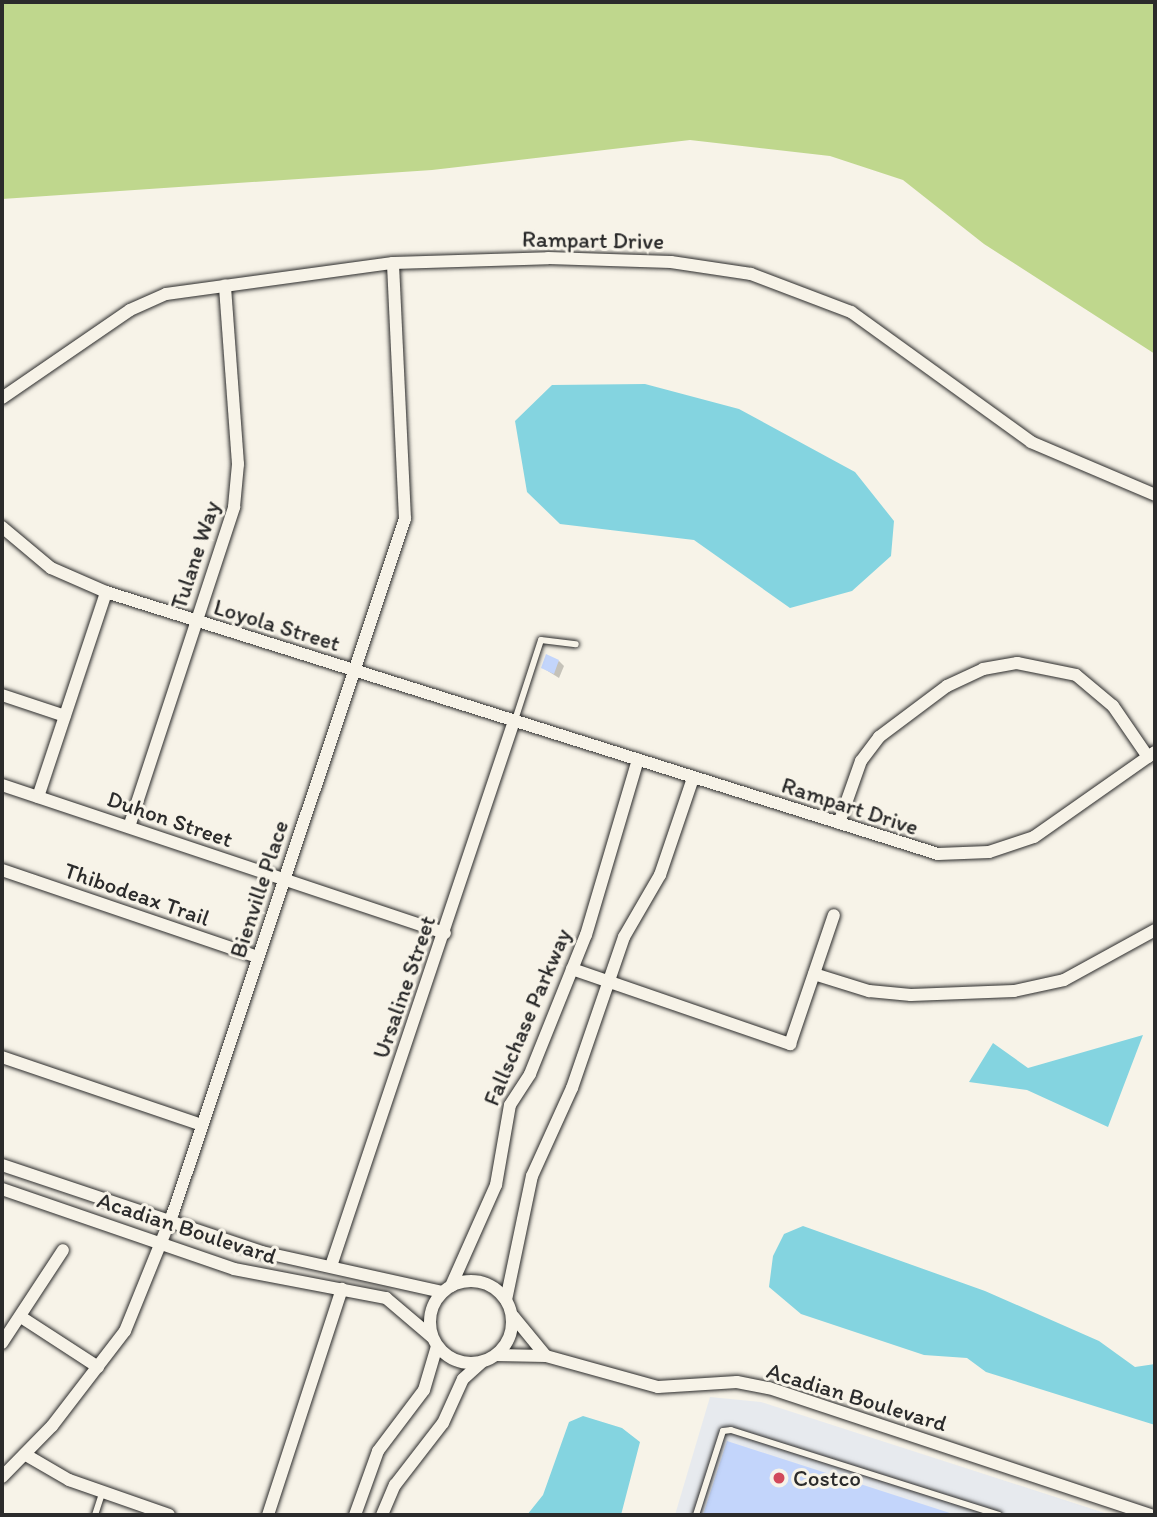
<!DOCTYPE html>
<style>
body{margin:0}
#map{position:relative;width:1157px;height:1517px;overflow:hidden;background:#f7f3e8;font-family:Itim,sans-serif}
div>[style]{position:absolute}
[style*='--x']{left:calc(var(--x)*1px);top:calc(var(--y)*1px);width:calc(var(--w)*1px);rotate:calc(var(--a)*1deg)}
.built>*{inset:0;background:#e7eaee}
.green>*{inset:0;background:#bfd78d}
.water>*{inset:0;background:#84d4e0}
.shadow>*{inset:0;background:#0003}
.building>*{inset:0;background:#c3d5fb}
.roads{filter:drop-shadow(0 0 2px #2b2b2b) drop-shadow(0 0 2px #2b2b2b)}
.service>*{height:6px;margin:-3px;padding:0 3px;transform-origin:3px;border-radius:3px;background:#f7f3e8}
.minor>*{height:12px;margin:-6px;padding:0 6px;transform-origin:6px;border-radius:6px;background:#f7f3e8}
.minor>.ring{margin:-6px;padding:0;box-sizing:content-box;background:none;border:12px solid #f7f3e8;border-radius:50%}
.dots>*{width:19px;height:19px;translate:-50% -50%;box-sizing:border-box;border:4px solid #f7f3e8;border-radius:50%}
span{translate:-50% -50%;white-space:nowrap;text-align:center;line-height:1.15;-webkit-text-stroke:6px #f7f3e8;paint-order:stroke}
.street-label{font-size:23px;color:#2b2b2b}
.poi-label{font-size:23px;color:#2b2b2b}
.left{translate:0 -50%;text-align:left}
.frame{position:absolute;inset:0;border:4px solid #2b2b2b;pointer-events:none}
</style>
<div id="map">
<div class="built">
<i style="clip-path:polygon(710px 1397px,761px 1402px,1111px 1515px,675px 1515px)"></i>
</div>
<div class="green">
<i style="clip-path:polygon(2px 2px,1155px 2px,1155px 354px,984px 244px,903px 180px,830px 156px,690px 140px,432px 170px,2px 199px)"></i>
</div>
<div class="water">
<i style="clip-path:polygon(645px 384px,739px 409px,855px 472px,894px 521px,891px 556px,852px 591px,790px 608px,694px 540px,560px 524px,527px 492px,515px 421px,552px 385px)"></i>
<i style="clip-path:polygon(1143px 1035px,1108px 1127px,1027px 1090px,969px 1082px,993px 1043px,1028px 1068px)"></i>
<i style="clip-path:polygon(803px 1226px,985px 1291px,1099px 1341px,1135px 1367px,1155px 1364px,1155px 1425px,986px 1372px,967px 1358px,924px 1355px,801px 1314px,769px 1287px,773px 1256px,784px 1234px)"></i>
<i style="clip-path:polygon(583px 1416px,622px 1428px,640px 1442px,621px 1515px,527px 1515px,543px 1495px,569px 1422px)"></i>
</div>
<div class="shadow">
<i style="clip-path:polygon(559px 661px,564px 666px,559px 678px,543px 668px)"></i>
<i style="clip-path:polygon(728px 1443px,952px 1515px,705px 1515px)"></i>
</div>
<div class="building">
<i style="clip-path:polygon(546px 654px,559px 660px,554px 674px,541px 668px)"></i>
<i style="clip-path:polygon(727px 1441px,956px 1515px,703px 1515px)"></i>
</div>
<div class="roads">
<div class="service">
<i style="--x:515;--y:720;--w:84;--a:-72"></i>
<i style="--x:541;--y:640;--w:35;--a:7"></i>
<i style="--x:95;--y:1515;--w:22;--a:-72"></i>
<i style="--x:696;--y:1515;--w:88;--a:-72.2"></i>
<i style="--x:723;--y:1431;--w:8;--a:-7"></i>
<i style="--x:731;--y:1430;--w:281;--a:17.6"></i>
</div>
<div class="minor">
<i style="--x:2;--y:398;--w:155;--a:-34.5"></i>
<i style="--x:130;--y:310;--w:39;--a:-24"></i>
<i style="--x:166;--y:294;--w:229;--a:-7.8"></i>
<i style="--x:393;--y:263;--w:155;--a:-1.8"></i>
<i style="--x:548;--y:258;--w:123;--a:1.9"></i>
<i style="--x:671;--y:262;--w:81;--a:8.5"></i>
<i style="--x:751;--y:274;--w:107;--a:20.8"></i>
<i style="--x:851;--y:312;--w:222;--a:35.8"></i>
<i style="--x:1031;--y:442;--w:135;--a:23.1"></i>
<i style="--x:2;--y:527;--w:64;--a:39.9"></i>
<i style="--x:51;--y:568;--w:60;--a:23.6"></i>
<i style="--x:106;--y:592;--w:872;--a:17.48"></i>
<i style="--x:938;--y:854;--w:51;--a:-2.2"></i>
<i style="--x:989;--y:852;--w:47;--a:-18.4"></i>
<i style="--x:1034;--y:837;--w:148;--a:-35.1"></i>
<i style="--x:2;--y:695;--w:66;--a:18.4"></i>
<i style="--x:2;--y:785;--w:467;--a:18.5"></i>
<i style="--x:38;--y:797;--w:216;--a:-71.6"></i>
<i style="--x:839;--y:823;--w:66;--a:-70.5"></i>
<i style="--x:861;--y:761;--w:30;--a:-53"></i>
<i style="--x:879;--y:737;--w:85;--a:-36.9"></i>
<i style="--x:947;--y:686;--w:40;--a:-25"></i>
<i style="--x:983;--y:669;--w:35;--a:-10"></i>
<i style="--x:1017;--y:663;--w:60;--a:11.5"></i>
<i style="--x:1076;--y:675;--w:48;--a:40"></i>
<i style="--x:1113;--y:706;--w:62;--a:55.5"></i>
<i style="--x:129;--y:827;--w:337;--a:-71.8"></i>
<i style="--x:234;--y:507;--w:43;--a:-84.7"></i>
<i style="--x:238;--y:464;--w:179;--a:-94.2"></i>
<i style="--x:2;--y:870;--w:270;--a:18.8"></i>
<i style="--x:572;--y:969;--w:231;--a:19"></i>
<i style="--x:790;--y:1044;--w:136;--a:-71.2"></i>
<i style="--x:814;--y:974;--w:58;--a:17.2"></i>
<i style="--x:869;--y:991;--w:42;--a:5.4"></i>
<i style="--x:911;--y:995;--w:103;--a:-2.2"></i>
<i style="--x:1014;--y:991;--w:51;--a:-12.4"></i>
<i style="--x:1064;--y:980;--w:104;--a:-28.8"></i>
<i style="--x:2;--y:1057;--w:211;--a:18.8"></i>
<i style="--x:2;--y:1165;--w:274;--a:18.5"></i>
<i style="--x:262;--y:1252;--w:184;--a:12.5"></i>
<i style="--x:2;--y:1189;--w:245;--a:19"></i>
<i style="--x:234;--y:1269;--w:155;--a:10.8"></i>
<i style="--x:386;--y:1298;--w:60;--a:40.3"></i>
<i style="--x:331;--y:1266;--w:575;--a:-71.44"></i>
<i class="ring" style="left:430px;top:1281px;width:70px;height:70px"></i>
<i style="--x:451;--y:1286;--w:111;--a:-66"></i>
<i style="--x:496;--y:1185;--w:81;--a:-80.1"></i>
<i style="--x:510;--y:1105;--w:37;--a:-57"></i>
<i style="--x:530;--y:1074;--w:150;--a:-68.1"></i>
<i style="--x:586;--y:935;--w:183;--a:-73.5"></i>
<i style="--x:506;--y:1300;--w:127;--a:-78.2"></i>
<i style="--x:532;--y:1176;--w:97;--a:-65.6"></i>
<i style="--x:572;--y:1088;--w:160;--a:-71"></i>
<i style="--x:624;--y:937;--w:72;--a:-59.9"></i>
<i style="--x:660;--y:875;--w:102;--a:-71.2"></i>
<i style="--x:513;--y:1316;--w:50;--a:50.6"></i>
<i style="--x:21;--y:1317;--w:92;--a:33"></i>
<i style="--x:2;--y:1343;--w:111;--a:-56.7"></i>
<i style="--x:496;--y:1355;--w:50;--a:1.1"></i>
<i style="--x:546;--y:1356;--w:116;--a:15.5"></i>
<i style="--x:658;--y:1387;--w:79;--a:-3.6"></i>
<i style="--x:737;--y:1382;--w:33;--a:11"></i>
<i style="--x:769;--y:1388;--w:403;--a:18.4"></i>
<i style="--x:26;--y:1455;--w:50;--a:30.2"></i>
<i style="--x:69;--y:1480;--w:106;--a:19.3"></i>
<i style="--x:2;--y:1477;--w:71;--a:-45.6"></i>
<i style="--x:52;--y:1426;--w:120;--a:-52.5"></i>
<i style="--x:125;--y:1331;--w:127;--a:-67.9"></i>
<i style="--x:173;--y:1213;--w:732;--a:-71.52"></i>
<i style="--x:405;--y:519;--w:256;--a:-92.7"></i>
<i style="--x:268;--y:1515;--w:238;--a:-71.9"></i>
<i style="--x:355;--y:1515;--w:68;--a:-70.2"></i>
<i style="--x:378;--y:1451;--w:76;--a:-53"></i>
<i style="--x:424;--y:1390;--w:46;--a:-73.5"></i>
<i style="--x:382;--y:1515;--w:33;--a:-67"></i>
<i style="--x:395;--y:1485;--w:78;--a:-52.3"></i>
<i style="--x:443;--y:1423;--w:48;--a:-65.6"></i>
<i style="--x:463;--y:1379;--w:25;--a:-42"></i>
</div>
</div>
<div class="dots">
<i style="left:779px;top:1478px;background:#d1495b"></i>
</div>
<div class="street-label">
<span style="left:593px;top:240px;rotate:1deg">Rampart Drive</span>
<span style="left:195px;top:555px;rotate:-72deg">Tulane Way</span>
<span style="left:277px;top:625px;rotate:17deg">Loyola Street</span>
<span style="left:850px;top:806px;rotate:18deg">Rampart Drive</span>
<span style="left:170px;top:819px;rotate:19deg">Duhon Street</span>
<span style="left:259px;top:889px;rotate:-72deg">Bienville Place</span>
<span style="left:137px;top:894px;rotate:19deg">Thibodeax Trail</span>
<span style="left:404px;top:987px;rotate:-71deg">Ursaline Street</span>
<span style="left:527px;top:1017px;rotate:-67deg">Fallschase Parkway</span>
<span style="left:187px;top:1228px;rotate:18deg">Acadian Boulevard</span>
<span style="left:857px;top:1397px;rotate:17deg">Acadian Boulevard</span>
</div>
<div class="poi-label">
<span class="left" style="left:793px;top:1478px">Costco</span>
</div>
<div class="frame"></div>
</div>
